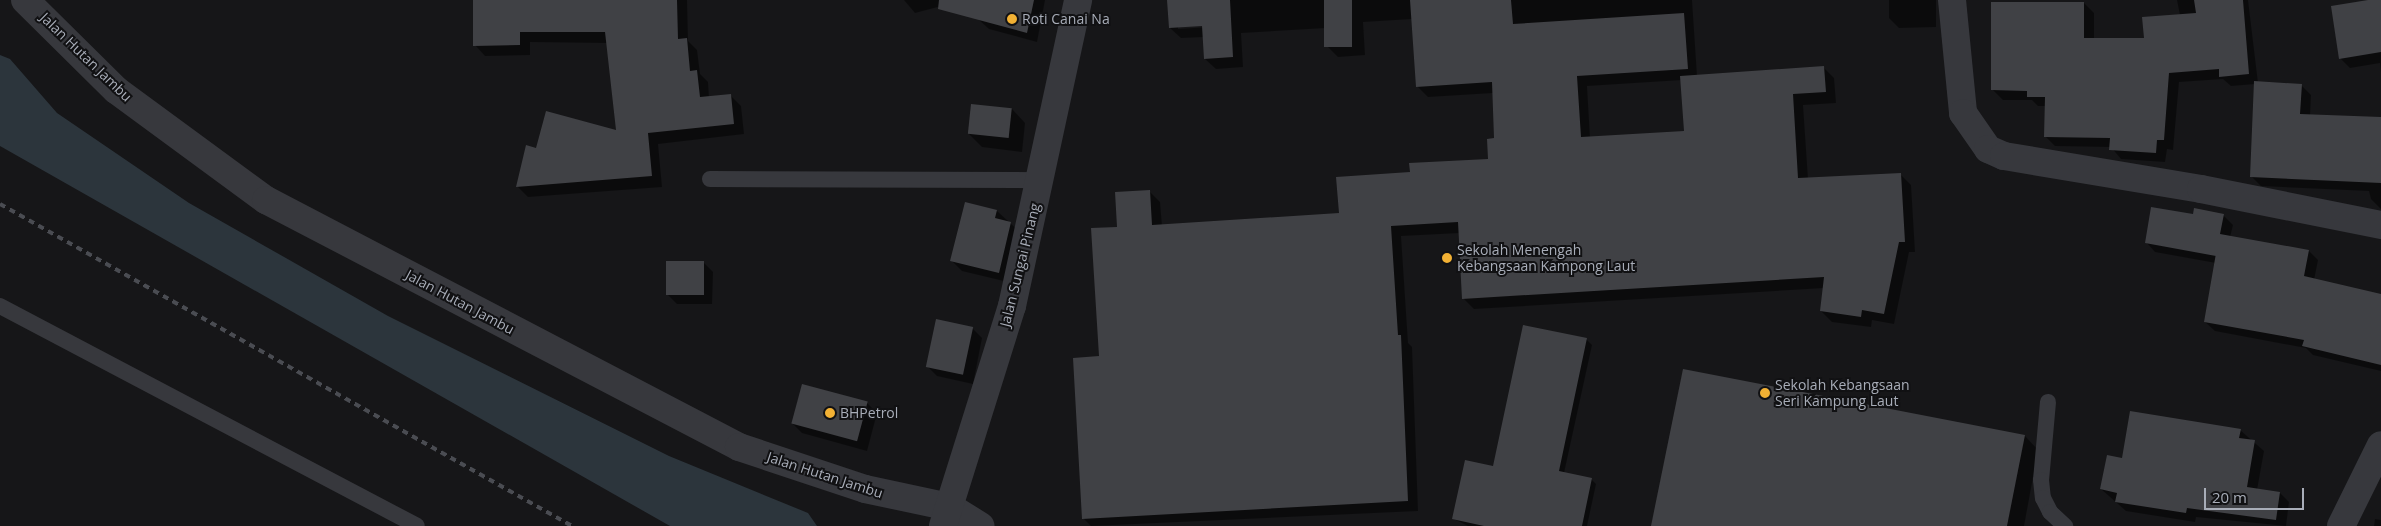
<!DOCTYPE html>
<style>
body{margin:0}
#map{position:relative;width:2381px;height:526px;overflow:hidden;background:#161618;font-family:"Open Sans",sans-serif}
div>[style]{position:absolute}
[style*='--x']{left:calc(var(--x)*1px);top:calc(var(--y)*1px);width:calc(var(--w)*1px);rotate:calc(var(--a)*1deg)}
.water>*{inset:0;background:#2c353c}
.shadow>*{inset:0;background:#0007}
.building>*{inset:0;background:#404145;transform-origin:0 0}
.service>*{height:16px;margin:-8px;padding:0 8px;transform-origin:8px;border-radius:8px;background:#37383d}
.minor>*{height:28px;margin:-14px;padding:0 14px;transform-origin:14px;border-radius:14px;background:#37383d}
.tertiary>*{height:28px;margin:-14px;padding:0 14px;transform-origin:14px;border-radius:14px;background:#37383d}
.rail>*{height:4px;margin-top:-2px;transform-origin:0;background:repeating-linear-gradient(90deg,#4a4c52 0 6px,transparent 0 11px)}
.dots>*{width:14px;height:14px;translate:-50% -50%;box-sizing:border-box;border:2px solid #111113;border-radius:50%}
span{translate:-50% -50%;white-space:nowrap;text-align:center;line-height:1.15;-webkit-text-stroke:4px #111113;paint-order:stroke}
.poi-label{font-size:14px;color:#a8adb8}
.left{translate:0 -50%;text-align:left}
.street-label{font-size:14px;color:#a8adb8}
.scale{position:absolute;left:2204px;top:488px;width:100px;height:22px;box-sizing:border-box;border:2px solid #a8adb8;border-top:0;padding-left:6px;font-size:15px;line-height:18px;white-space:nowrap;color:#a8adb8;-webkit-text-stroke:4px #111113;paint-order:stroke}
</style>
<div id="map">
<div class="water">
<i style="clip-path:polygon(0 55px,10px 59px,57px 113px,189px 203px,388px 316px,669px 456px,808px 513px,817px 526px,670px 526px,0 146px)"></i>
</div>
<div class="shadow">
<i style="clip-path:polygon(474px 0,687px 0,688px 41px,697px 50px,700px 74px,708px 82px,709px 98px,730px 95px,741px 106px,744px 134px,658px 144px,662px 187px,528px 197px,517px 186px,617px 132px,607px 43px,530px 42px,530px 55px,485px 56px,475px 45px)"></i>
<i style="clip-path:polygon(904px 0,964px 0,915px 13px)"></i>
<i style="clip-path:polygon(972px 0,1045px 0,1037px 42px,989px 29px,978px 19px)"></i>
<i style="clip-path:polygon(evenodd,1168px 0,1692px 0,1697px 76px,1824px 68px,1834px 78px,1836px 103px,1803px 105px,1808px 179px,1900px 174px,1911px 185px,1915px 252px,1909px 252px,1894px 324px,1872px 320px,1871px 327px,1832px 322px,1821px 311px,1824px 288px,1474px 309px,1464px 299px,1460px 233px,1401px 236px,1408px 343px,1412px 347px,1418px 511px,1091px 526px,1083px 518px,1118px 228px,1150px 192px,1160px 202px,1162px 226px,1340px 214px,1411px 173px,1489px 160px,1496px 140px,1493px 93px,1428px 97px,1417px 86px,1412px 19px,1363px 22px,1365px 55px,1338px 57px,1327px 46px,1326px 28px,1241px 33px,1243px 67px,1216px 69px,1205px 59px,1204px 37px,1181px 38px,1170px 28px,1168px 0,1208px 24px,1209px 27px,1178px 29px,1178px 26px,1208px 24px,1168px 0,1682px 80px,1685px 132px,1590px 138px,1587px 86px,1682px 80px)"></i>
<i style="clip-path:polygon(1889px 0,1936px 0,1936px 27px,1899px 28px,1889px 18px)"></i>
<i style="clip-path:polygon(2177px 0,2248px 0,2258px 83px,2301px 85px,2311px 95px,2310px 116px,2381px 118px,2381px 209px,2371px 199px,2369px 191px,2261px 186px,2251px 176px,2255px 84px,2231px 86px,2223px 79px,2179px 82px,2173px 150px,2167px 149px,2165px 162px,2121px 159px,2111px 147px,2055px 146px,2045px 136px,2046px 106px,2038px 106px,2032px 100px,2003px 100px,1993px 90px,2084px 3px,2094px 13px,2094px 39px,2145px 39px,2180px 15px)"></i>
<i style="clip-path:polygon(2372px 0,2381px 0,2381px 72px,2380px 63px,2350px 68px,2340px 58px)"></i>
<i style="clip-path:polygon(1012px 109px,1025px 123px,1022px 152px,982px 147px,969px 134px)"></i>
<i style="clip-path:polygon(966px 204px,997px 211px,1021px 233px,1008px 282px,962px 271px,952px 261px)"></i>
<i style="clip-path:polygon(2223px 215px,2233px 225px,2230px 237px,2309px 251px,2318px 260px,2314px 280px,2381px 296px,2381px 371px,2313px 355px,2306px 348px,2215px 331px,2205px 322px,2216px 263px,2155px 252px,2146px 242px,2194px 216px)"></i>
<i style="clip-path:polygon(703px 262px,713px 272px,712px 304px,677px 304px,667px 294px)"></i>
<i style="clip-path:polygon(1524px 327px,1587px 340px,1592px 345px,1564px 473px,1591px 479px,1596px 484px,1587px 526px,1468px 526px,1454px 519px,1494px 467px)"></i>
<i style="clip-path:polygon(972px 328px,982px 338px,973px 384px,937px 376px,927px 366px)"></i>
<i style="clip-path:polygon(867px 403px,877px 413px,867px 451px,802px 433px,792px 423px)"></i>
<i style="clip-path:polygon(2240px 430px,2264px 451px,2257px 490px,2280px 493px,2289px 502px,2286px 526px,2196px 517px,2195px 522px,2126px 511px,2101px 489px,2123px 459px)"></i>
<i style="clip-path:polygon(2025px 436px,2038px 450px,2024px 526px,1653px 526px)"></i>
<i style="clip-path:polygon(2375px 519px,2381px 520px,2381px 526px,2374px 526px)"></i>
</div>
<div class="building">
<i style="clip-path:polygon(473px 0,677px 0,678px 39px,687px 38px,690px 71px,697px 70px,700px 97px,731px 94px,734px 124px,648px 133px,652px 176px,516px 187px,526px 145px,536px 148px,546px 111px,616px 130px,605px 32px,520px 32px,520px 45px,473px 46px)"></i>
<i style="clip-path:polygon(939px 0,1034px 0,1027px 33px,938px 9px)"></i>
<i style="clip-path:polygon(1167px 0,1230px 0,1233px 57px,1204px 59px,1202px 26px,1169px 28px)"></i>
<i style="left:1324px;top:0;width:28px;height:47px"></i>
<i style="clip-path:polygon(1410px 0,1511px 0,1513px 24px,1684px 13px,1688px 69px,1577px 76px,1581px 137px,1684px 131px,1680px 76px,1824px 66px,1826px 92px,1793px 94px,1798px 178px,1901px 173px,1905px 242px,1899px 242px,1884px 314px,1862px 310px,1861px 317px,1820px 311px,1824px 277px,1462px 299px,1458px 222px,1391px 226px,1398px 335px,1401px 335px,1408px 501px,1082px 519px,1073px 358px,1099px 356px,1091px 228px,1117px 227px,1115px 192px,1150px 190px,1152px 225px,1339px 213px,1336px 177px,1410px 172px,1409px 163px,1488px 159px,1487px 139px,1494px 138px,1492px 82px,1416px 87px)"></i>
<i style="clip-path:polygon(2194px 0,2243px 0,2249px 74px,2219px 77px,2219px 69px,2169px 73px,2164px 140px,2157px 140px,2156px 153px,2109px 150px,2110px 138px,2044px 137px,2045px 97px,2027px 97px,2027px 91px,1991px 90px,1991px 2px,2084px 2px,2084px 38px,2144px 38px,2142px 17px,2196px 13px)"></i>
<i style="clip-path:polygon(2368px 0,2381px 0,2381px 52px,2339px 59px,2331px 6px)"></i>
<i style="clip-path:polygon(2254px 81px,2302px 84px,2300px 114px,2381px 117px,2381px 183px,2250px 177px)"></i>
<i style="left:971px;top:104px;width:41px;height:30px;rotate:6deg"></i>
<i style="clip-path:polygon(965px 202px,997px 210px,995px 218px,1011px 222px,999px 273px,950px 261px)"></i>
<i style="clip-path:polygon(2151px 207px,2193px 214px,2194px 208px,2224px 214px,2220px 234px,2309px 250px,2304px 276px,2381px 294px,2381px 365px,2302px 346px,2304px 340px,2204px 322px,2219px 236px,2216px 256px,2145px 243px)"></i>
<i style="left:666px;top:261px;width:38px;height:34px"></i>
<i style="left:936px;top:319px;width:38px;height:49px;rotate:12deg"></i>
<i style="clip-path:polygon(1523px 325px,1587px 338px,1559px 471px,1592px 478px,1582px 526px,1484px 526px,1452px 519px,1465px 460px,1493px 466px)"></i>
<i style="clip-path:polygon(1683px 369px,2025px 435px,2007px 526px,1651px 526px)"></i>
<i style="left:802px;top:384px;width:68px;height:41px;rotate:15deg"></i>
<i style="clip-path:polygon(2130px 411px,2241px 429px,2239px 438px,2255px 440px,2247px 487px,2280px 492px,2276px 520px,2187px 508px,2186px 513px,2115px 502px,2117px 493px,2100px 489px,2107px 455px,2122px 458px)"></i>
</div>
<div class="service">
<i style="--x:710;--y:179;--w:330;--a:0.2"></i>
<i style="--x:0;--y:306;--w:471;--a:27.8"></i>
<i style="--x:2048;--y:402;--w:78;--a:95.1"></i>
<i style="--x:2041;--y:480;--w:18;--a:84"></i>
<i style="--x:2043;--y:498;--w:16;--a:63"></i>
<i style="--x:2050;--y:512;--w:21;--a:43"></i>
</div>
<div class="minor">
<i style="--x:25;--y:0;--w:128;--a:44.7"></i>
<i style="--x:116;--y:90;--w:186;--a:36.3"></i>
<i style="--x:266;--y:200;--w:534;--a:27.57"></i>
<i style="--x:739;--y:447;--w:133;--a:18.4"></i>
<i style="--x:865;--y:489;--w:87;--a:12"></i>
<i style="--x:950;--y:507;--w:36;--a:32"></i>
<i style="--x:1952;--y:0;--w:114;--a:84.4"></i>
<i style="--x:1963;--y:113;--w:44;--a:55.2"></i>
<i style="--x:1988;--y:149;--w:17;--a:24"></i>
<i style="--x:2004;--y:156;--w:200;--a:9.5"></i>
<i style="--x:2201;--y:189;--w:184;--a:11.3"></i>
<i style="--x:2341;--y:526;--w:90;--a:-63.7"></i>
</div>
<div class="tertiary">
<i style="--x:943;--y:526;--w:231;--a:-72.6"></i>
<i style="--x:1012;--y:306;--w:313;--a:-77.8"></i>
</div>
<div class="rail">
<i style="--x:0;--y:204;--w:656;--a:29.38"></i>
</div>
<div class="dots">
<i style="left:1012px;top:19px;background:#f2b134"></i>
<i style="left:1447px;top:258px;background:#f2b134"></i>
<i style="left:1765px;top:393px;background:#f2b134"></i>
<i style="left:830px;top:413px;background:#f2b134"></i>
</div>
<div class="poi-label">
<span class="left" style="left:1022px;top:19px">Roti Canai Na</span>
<span class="left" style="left:1457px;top:258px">Sekolah Menengah<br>Kebangsaan Kampong Laut</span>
<span class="left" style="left:1775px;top:393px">Sekolah Kebangsaan<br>Seri Kampung Laut</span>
<span class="left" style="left:840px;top:413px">BHPetrol</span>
</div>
<div class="street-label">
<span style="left:86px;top:57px;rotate:44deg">Jalan Hutan Jambu</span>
<span style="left:1020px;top:265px;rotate:-76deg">Jalan Sungai Pinang</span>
<span style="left:460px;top:302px;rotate:28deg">Jalan Hutan Jambu</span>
<span style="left:825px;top:475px;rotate:18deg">Jalan Hutan Jambu</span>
</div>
<div class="scale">20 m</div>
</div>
